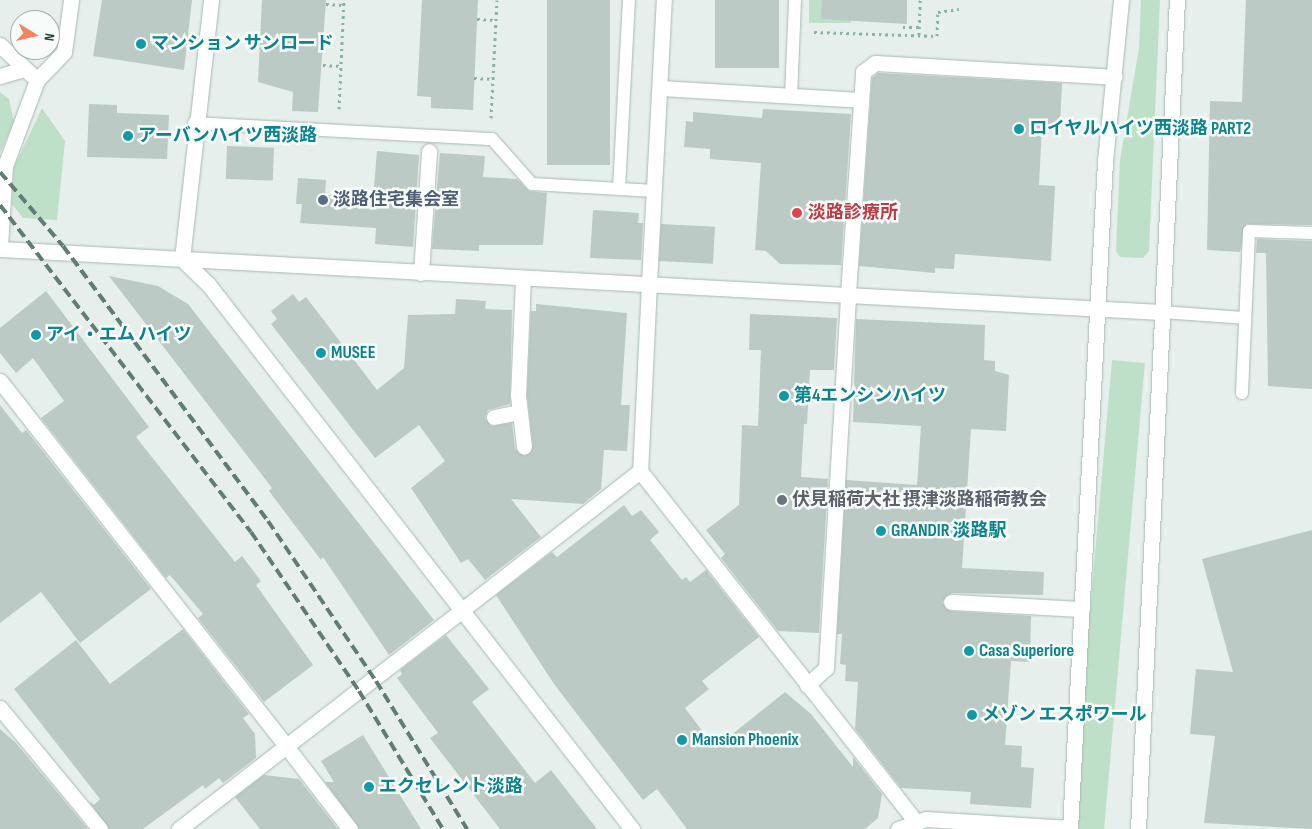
<!DOCTYPE html>
<meta charset="utf-8">
<style>
body{margin:0}
#map{position:relative;width:1312px;height:829px;overflow:hidden;background:#e6efeb;font-family:"Sofia Sans Condensed","Noto Sans JP",sans-serif}
div>[style]{position:absolute}
[style*='--x']{left:calc(var(--x)*1px);top:calc(var(--y)*1px);width:calc(var(--w)*1px);rotate:calc(var(--a)*1deg)}
.green>*{inset:0;background:#bfe0c8;transform-origin:0 0}
.building>*{inset:0;background:#bbcac4;transform-origin:0 0}
.path>*{height:3px;margin-top:-1.5px;transform-origin:0;background:repeating-linear-gradient(90deg,#86b3a5 0 2.5px,transparent 0 6.5px)}
.roads{filter:drop-shadow(0 0 1px #a8b8b2) drop-shadow(0 0 1px #a8b8b2)}
.lane>*{height:12px;margin:-6px;padding:0 6px;transform-origin:6px;border-radius:6px;background:#fff}
.street>*{height:15px;margin:-7.5px;padding:0 7.5px;transform-origin:7.5px;border-radius:7.5px;background:#fff}
.secondary>*{height:15px;margin:-7.5px;padding:0 7.5px;transform-origin:7.5px;border-radius:7.5px;background:#fff}
.rail>*{height:4px;margin-top:-2px;transform-origin:0;background:repeating-linear-gradient(90deg,#5f7d75 0 10px,transparent 0 15px)}
.dots>*{width:14px;height:14px;translate:-50% -50%;box-sizing:border-box;border:2px solid #f7fbf9;border-radius:50%}
span{translate:-50% -50%;white-space:nowrap;text-align:center;line-height:1.15;-webkit-text-stroke:5px #f7fbf9;paint-order:stroke}
.culture-label{font-size:18px;color:#0d838f;font-weight:700}
.left{translate:0 -50%;text-align:left}
.service-label{font-size:18px;color:#4e5e75;font-weight:700}
.health-label{font-size:18px;color:#be3a42;font-weight:700}
.worship-label{font-size:18px;color:#5b616d;font-weight:700}
.north{position:absolute;left:10px;top:10px;width:50px;height:50px;box-sizing:border-box;background:#f7fbf9;border:1px solid #a3b1ad;border-radius:50%;rotate:99deg;font-size:14px;font-weight:700;line-height:20px;text-align:center;color:#24423a}
.north::after{content:'';display:block;margin:auto;width:18px;height:22px;background:#f4845f;clip-path:polygon(50% 0,100% 100%,50% 72%,0 100%)}
</style>
<div id="map">
<div class="green">
<i style="left:809px;top:0;width:42px;height:23px"></i>
<i style="clip-path:polygon(1141px 0,1160px 0,1149px 251px,1143px 258px,1120px 257px,1116px 251px,1120px 160px,1139px 48px)"></i>
<i style="clip-path:polygon(0 92px,9px 99px,14px 122px,0 153px)"></i>
<i style="clip-path:polygon(42px 108px,65px 141px,57px 220px,23px 218px,12px 204px,14px 167px)"></i>
<i style="left:1112px;top:360px;width:33px;height:470px;rotate:5deg"></i>
</div>
<div class="building">
<i style="clip-path:polygon(102px 0,192px 0,184px 70px,93px 56px)"></i>
<i style="clip-path:polygon(262px 0,326px 0,318px 112px,292px 111px,293px 92px,258px 82px)"></i>
<i style="clip-path:polygon(422px 0,478px 0,473px 110px,431px 108px,431px 97px,417px 96px)"></i>
<i style="left:547px;top:0;width:63px;height:165px"></i>
<i style="left:715px;top:0;width:64px;height:68px"></i>
<i style="clip-path:polygon(822px 0,907px 0,907px 24px,821px 19px)"></i>
<i style="clip-path:polygon(1246px 0,1312px 0,1312px 225px,1246px 224px,1240px 252px,1207px 250px,1210px 101px,1242px 102px)"></i>
<i style="clip-path:polygon(878px 73px,1062px 83px,1060px 127px,1042px 126px,1039px 185px,1055px 186px,1051px 261px,955px 254px,954px 269px,935px 268px,935px 273px,859px 266px,872px 78px)"></i>
<i style="clip-path:polygon(89px 104px,117px 105px,117px 113px,169px 115px,167px 159px,87px 157px)"></i>
<i style="clip-path:polygon(763px 109px,851px 114px,841px 265px,780px 264px,766px 251px,755px 250px,761px 163px,710px 159px,710px 149px,684px 147px,686px 121px,693px 122px,693px 112px,762px 118px)"></i>
<i style="left:227px;top:146px;width:47px;height:33px;rotate:2deg"></i>
<i style="clip-path:polygon(377px 151px,419px 155px,413px 247px,375px 244px,376px 228px,300px 223px,302px 204px,296px 204px,298px 178px,326px 180px,325px 195px,373px 198px)"></i>
<i style="clip-path:polygon(440px 153px,485px 156px,483px 177px,517px 179px,529px 191px,547px 193px,543px 245px,479px 245px,479px 251px,432px 249px)"></i>
<i style="clip-path:polygon(593px 210px,639px 213px,638px 223px,643px 223px,641px 260px,590px 258px)"></i>
<i style="left:661px;top:224px;width:54px;height:37px;rotate:3deg"></i>
<i style="clip-path:polygon(1257px 239px,1312px 241px,1312px 389px,1268px 386px,1266px 253px,1256px 253px)"></i>
<i style="clip-path:polygon(109px 276px,158px 286px,188px 304px,434px 620px,389px 655px,323px 557px,321px 560px,269px 491px,272px 488px)"></i>
<i style="clip-path:polygon(46px 291px,149px 427px,136px 437px,235px 562px,242px 556px,261px 581px,256px 585px,313px 665px,264px 702px,198px 618px,203px 614px,170px 575px,166px 578px,41px 418px,64px 401px,33px 358px,16px 373px,0 353px,0 328px)"></i>
<i style="clip-path:polygon(293px 294px,299px 302px,306px 297px,377px 390px,404px 368px,408px 315px,455px 314px,456px 299px,486px 301px,485px 309px,512px 310px,510px 404px,488px 410px,485px 418px,491px 426px,512px 423px,515px 449px,525px 456px,533px 446px,527px 395px,531px 311px,536px 311px,536px 304px,627px 313px,621px 405px,630px 405px,627px 451px,604px 450px,601px 489px,583px 504px,511px 499px,541px 537px,485px 580px,468px 559px,461px 563px,411px 488px,445px 461px,419px 425px,375px 458px,271px 324px,277px 319px,271px 311px)"></i>
<i style="clip-path:polygon(750px 314px,837px 318px,834px 370px,810px 370px,807px 424px,804px 424px,801px 477px,828px 479px,819px 633px,778px 631px,721px 558px,725px 554px,706px 530px,739px 505px,742px 425px,758px 426px,761px 350px,749px 350px)"></i>
<i style="clip-path:polygon(856px 319px,985px 325px,984px 360px,995px 361px,995px 371px,1009px 375px,1006px 431px,971px 429px,962px 568px,1044px 572px,1043px 595px,952px 593px,942px 602px,950px 611px,1031px 616px,1030px 662px,1011px 661px,1005px 745px,1022px 746px,1021px 767px,1034px 768px,1031px 808px,970px 804px,971px 792px,901px 788px,855px 729px,858px 682px,845px 681px,846px 665px,840px 664px,842px 634px,837px 634px,846px 480px,917px 485px,921px 426px,853px 422px)"></i>
<i style="clip-path:polygon(0 405px,22px 433px,26px 430px,151px 589px,80px 643px,41px 592px,0 623px)"></i>
<i style="clip-path:polygon(624px 505px,632px 516px,641px 510px,659px 532px,650px 540px,682px 580px,686px 577px,690px 582px,706px 570px,759px 637px,702px 681px,709px 689px,685px 708px,715px 748px,785px 692px,811px 714px,853px 767px,853px 757px,882px 794px,878px 818px,865px 829px,687px 829px,657px 789px,643px 800px,554px 684px,496px 595px,552px 552px,557px 557px)"></i>
<i style="clip-path:polygon(1312px 530px,1312px 829px,1204px 823px,1215px 736px,1190px 734px,1196px 669px,1233px 672px,1202px 559px)"></i>
<i style="clip-path:polygon(183px 629px,249px 714px,243px 718px,255px 734px,256px 758px,223px 783px,219px 778px,205px 789px,203px 785px,143px 829px,109px 829px,89px 801px,94px 805px,100px 799px,14px 689px,76px 640px,110px 684px)"></i>
<i style="clip-path:polygon(446px 635px,489px 689px,472px 702px,535px 783px,551px 770px,597px 829px,500px 829px,430px 738px,438px 733px,397px 678px,402px 674px,400px 670px)"></i>
<i style="clip-path:polygon(0 729px,16px 743px,88px 829px,0 829px)"></i>
<i style="clip-path:polygon(363px 735px,421px 829px,359px 829px,325px 782px,334px 782px,321px 761px)"></i>
<i style="clip-path:polygon(264px 775px,299px 779px,338px 829px,260px 829px,235px 797px)"></i>
</div>
<div class="path">
<i style="--x:326;--y:4;--w:18;--a:3"></i>
<i style="--x:477;--y:19;--w:19;--a:3"></i>
<i style="--x:903;--y:27;--w:16;--a:0"></i>
<i style="--x:814;--y:32;--w:123;--a:1.9"></i>
<i style="--x:937;--y:36;--w:24;--a:-88"></i>
<i style="--x:938;--y:12;--w:21;--a:-8"></i>
<i style="--x:919;--y:35;--w:35;--a:-88"></i>
<i style="--x:323;--y:65;--w:18;--a:3"></i>
<i style="--x:474;--y:78;--w:19;--a:3"></i>
<i style="--x:339;--y:109;--w:109;--a:-87.4"></i>
<i style="--x:491;--y:118;--w:118;--a:-87.1"></i>
</div>
<div class="roads">
<div class="lane">
<i style="--x:791;--y:96;--w:96;--a:-87.6"></i>
<i style="--x:194;--y:123;--w:298;--a:3.1"></i>
<i style="--x:492;--y:139;--w:60;--a:48.4"></i>
<i style="--x:532;--y:184;--w:123;--a:3.3"></i>
<i style="--x:619;--y:189;--w:189;--a:-87"></i>
<i style="--x:1161;--y:312;--w:83;--a:4.1"></i>
<i style="--x:1242;--y:393;--w:162;--a:-87.5"></i>
<i style="--x:1249;--y:231;--w:63;--a:1.8"></i>
</div>
<div class="street">
<i style="--x:0;--y:45;--w:51;--a:43.4"></i>
<i style="--x:0;--y:76;--w:26;--a:-16"></i>
<i style="--x:660;--y:88;--w:201;--a:3.4"></i>
<i style="--x:0;--y:247;--w:81;--a:-86.5"></i>
<i style="--x:5;--y:166;--w:92;--a:-69.6"></i>
<i style="--x:37;--y:80;--w:39;--a:-46"></i>
<i style="--x:64;--y:52;--w:52;--a:-82.3"></i>
<i style="--x:421;--y:273;--w:122;--a:-86.2"></i>
<i style="--x:523;--y:278;--w:117;--a:92.4"></i>
<i style="--x:518;--y:395;--w:52;--a:83.4"></i>
<i style="--x:649;--y:283;--w:283;--a:-87"></i>
<i style="--x:848;--y:294;--w:223;--a:-86.1"></i>
<i style="--x:863;--y:72;--w:15;--a:-37"></i>
<i style="--x:875;--y:63;--w:240;--a:3.3"></i>
<i style="--x:0;--y:381;--w:464;--a:51.9"></i>
<i style="--x:494;--y:417;--w:25;--a:-11"></i>
<i style="--x:951;--y:602;--w:131;--a:3.1"></i>
<i style="--x:462;--y:610;--w:226;--a:-38"></i>
<i style="--x:898;--y:829;--w:30;--a:-20"></i>
<i style="--x:926;--y:819;--w:144;--a:3.6"></i>
</div>
<div class="secondary">
<i style="--x:0;--y:249;--w:1163;--a:3.11"></i>
<i style="--x:182;--y:259;--w:36;--a:44"></i>
<i style="--x:208;--y:284;--w:691;--a:52.12"></i>
<i style="--x:182;--y:259;--w:261;--a:-83.6"></i>
<i style="--x:649;--y:283;--w:188;--a:92.7"></i>
<i style="--x:640;--y:471;--w:447;--a:51.8"></i>
<i style="--x:807;--y:685;--w:25;--a:-42"></i>
<i style="--x:826;--y:668;--w:375;--a:-86.6"></i>
<i style="--x:0;--y:708;--w:157;--a:50.4"></i>
<i style="--x:286;--y:746;--w:105;--a:52.4"></i>
<i style="--x:179;--y:829;--w:358;--a:-37.7"></i>
<i style="--x:1070;--y:829;--w:669;--a:-87"></i>
<i style="--x:1105;--y:161;--w:162;--a:-84.3"></i>
<i style="--x:1138;--y:829;--w:830;--a:-87.31"></i>
</div>
</div>
<div class="rail">
<i style="--x:0;--y:172;--w:97;--a:49.6"></i>
<i style="--x:63;--y:246;--w:343;--a:53.3"></i>
<i style="--x:268;--y:521;--w:193;--a:56"></i>
<i style="--x:376;--y:681;--w:174;--a:58.4"></i>
<i style="--x:0;--y:205;--w:412;--a:52.5"></i>
<i style="--x:251;--y:532;--w:192;--a:55.8"></i>
<i style="--x:359;--y:691;--w:162;--a:58.7"></i>
</div>
<div class="dots">
<i style="left:141px;top:44px;background:#0f9aa8"></i>
<i style="left:1019px;top:129px;background:#0f9aa8"></i>
<i style="left:128px;top:136px;background:#0f9aa8"></i>
<i style="left:323px;top:200px;background:#5c6f8a"></i>
<i style="left:797px;top:213px;background:#e0444e"></i>
<i style="left:36px;top:335px;background:#0f9aa8"></i>
<i style="left:321px;top:353px;background:#0f9aa8"></i>
<i style="left:784px;top:396px;background:#0f9aa8"></i>
<i style="left:782px;top:500px;background:#6b7280"></i>
<i style="left:881px;top:531px;background:#0f9aa8"></i>
<i style="left:969px;top:651px;background:#0f9aa8"></i>
<i style="left:972px;top:715px;background:#0f9aa8"></i>
<i style="left:682px;top:740px;background:#0f9aa8"></i>
<i style="left:369px;top:787px;background:#0f9aa8"></i>
</div>
<div class="culture-label">
<span class="left" style="left:151px;top:44px">マンション サンロード</span>
<span class="left" style="left:1029px;top:129px">ロイヤルハイツ西淡路 PART2</span>
<span class="left" style="left:138px;top:136px">アーバンハイツ西淡路</span>
<span class="left" style="left:46px;top:335px">アイ・エム ハイツ</span>
<span class="left" style="left:331px;top:353px">MUSEE</span>
<span class="left" style="left:794px;top:396px">第4エンシンハイツ</span>
<span class="left" style="left:891px;top:531px">GRANDIR 淡路駅</span>
<span class="left" style="left:979px;top:651px">Casa Superiore</span>
<span class="left" style="left:982px;top:715px">メゾン エスポワール</span>
<span class="left" style="left:692px;top:740px">Mansion Phoenix</span>
<span class="left" style="left:379px;top:787px">エクセレント淡路</span>
</div>
<div class="service-label">
<span class="left" style="left:333px;top:200px">淡路住宅集会室</span>
</div>
<div class="health-label">
<span class="left" style="left:808px;top:213px">淡路診療所</span>
</div>
<div class="worship-label">
<span class="left" style="left:792px;top:500px">伏見稲荷大社 摂津淡路稲荷教会</span>
</div>
<div class="north">N</div>
</div>
